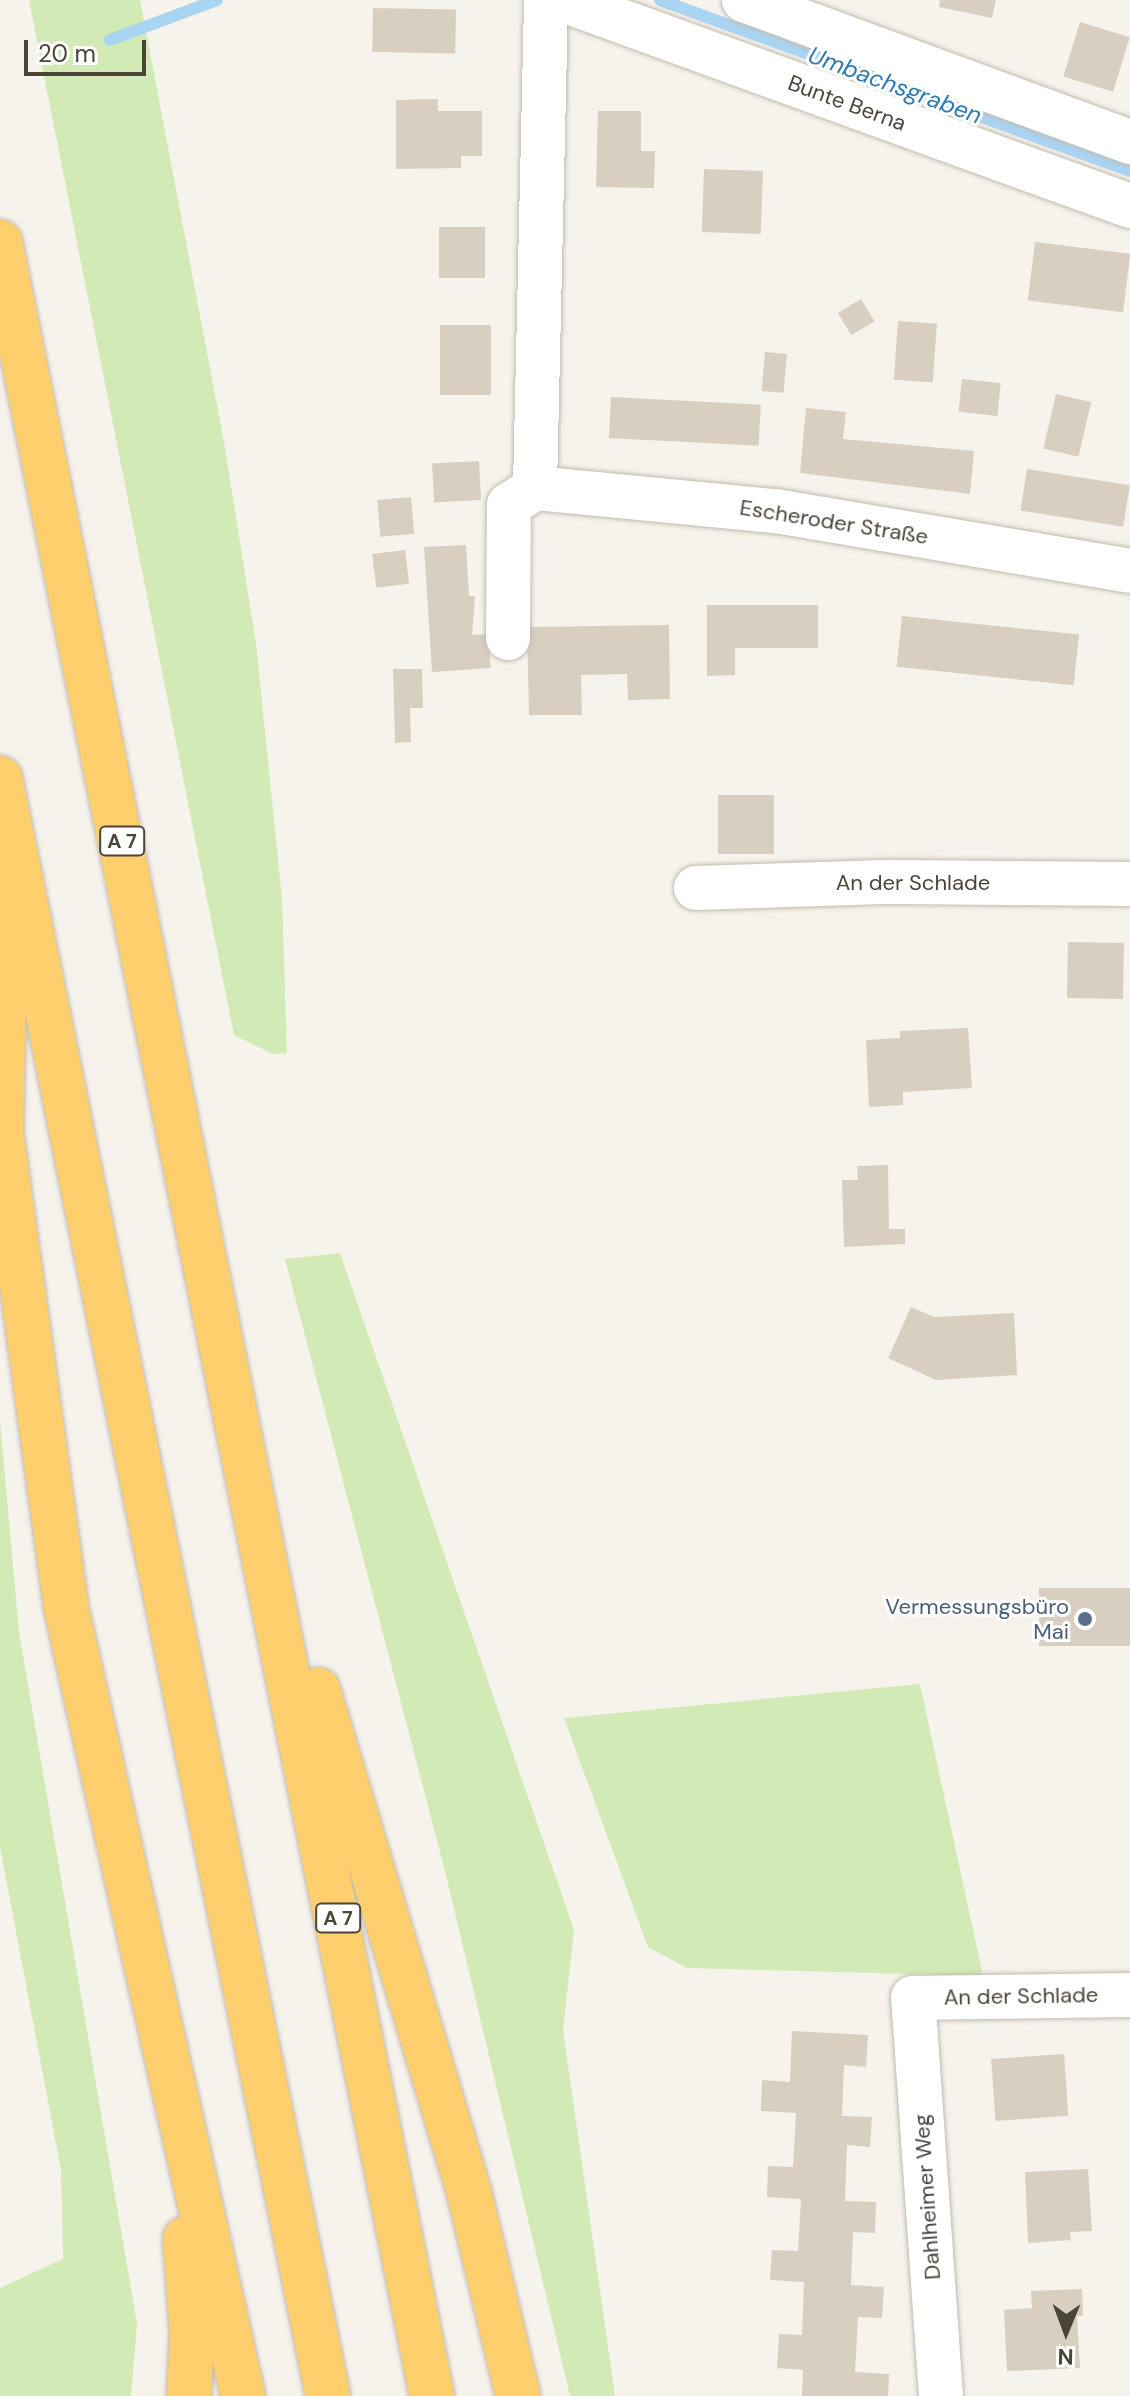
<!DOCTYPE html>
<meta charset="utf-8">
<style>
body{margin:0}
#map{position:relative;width:1130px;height:2396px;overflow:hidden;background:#f6f3ec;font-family:"DM Sans",sans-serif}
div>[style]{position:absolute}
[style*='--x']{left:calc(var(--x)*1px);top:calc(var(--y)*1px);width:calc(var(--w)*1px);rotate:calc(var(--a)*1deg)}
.green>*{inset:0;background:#d2eab5}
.stream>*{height:12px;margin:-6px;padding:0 6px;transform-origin:6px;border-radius:6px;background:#a9d4f2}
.building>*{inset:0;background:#d8cfc1;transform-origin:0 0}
.roads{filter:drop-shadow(0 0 2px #c2bbae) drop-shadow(0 0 2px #c2bbae)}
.minor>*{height:44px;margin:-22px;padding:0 22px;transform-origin:22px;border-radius:22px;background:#fff}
.highway>*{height:44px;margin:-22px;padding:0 22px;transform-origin:22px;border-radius:22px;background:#ffcf6e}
.dots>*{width:22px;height:22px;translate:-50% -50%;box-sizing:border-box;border:4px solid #fff;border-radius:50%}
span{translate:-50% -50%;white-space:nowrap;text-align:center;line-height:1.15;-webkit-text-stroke:6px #fff;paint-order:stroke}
.shield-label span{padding:2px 6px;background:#fff;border:2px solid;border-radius:6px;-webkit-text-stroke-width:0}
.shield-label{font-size:20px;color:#4b4439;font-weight:700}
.street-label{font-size:22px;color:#4b4439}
.service-label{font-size:22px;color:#4e5e75}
.right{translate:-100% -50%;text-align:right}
.water-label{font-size:24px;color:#2e7ab2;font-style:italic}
.north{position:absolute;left:1026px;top:2292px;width:80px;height:80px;-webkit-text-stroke:6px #fff;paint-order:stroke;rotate:181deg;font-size:22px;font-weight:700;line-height:32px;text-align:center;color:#4b4439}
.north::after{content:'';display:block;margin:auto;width:28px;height:36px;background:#4b4439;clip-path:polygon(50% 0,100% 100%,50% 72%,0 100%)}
.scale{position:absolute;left:24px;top:40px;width:122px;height:36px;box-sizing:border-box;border:4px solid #4b4439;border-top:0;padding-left:10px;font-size:24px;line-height:28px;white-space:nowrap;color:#4b4439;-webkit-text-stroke:6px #fff;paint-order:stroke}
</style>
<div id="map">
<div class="green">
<i style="clip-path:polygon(29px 0,140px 0,224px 442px,256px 643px,282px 899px,287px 1053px,273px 1054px,234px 1035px)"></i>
<i style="clip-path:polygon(340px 1253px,574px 1930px,563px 2030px,615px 2396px,570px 2396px,445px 1871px,285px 1259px)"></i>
<i style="clip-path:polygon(0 1421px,19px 1632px,137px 2324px,131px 2396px,0 2396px,0 2288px,63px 2259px,61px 2170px,0 1847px)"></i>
<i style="clip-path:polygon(920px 1684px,983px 1976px,687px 1968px,648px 1947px,564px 1718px)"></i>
</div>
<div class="stream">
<i style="--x:660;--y:0;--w:500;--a:19.99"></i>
<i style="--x:110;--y:40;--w:114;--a:-20.5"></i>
</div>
<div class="building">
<i style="clip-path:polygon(940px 0,996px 0,992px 18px,939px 7px)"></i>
<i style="left:373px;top:8px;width:83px;height:44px;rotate:1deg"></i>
<i style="left:1080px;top:22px;width:52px;height:57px;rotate:17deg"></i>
<i style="clip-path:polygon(438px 99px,438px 111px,482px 111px,482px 156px,461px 156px,461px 168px,396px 169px,396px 100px)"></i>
<i style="clip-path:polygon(598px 111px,641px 111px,641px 151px,655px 151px,654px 188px,596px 187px)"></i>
<i style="left:704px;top:169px;width:59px;height:63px;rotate:2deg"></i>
<i style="left:439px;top:227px;width:46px;height:51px"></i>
<i style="left:1035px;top:242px;width:96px;height:59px;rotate:7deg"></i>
<i style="left:861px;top:299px;width:26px;height:27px;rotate:59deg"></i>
<i style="left:898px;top:321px;width:39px;height:59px;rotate:4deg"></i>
<i style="left:491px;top:325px;width:70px;height:51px;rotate:90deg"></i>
<i style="left:765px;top:352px;width:22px;height:39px;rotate:5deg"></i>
<i style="left:962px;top:379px;width:39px;height:33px;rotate:6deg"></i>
<i style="left:1056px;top:394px;width:36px;height:56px;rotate:13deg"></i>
<i style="left:611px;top:397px;width:150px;height:41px;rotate:3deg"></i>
<i style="clip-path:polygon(806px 408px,846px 412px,843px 439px,974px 451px,970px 494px,800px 473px)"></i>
<i style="left:479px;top:461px;width:39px;height:47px;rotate:87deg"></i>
<i style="left:1027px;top:469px;width:104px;height:42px;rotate:9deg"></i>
<i style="left:411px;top:497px;width:37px;height:34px;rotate:85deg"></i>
<i style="clip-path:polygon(466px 545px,469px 596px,475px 596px,472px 635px,488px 634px,491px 668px,432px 672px,424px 547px)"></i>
<i style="left:405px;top:550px;width:34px;height:33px;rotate:83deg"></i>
<i style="clip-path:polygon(707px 605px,818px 605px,818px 648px,735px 648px,735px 675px,707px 676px)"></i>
<i style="left:902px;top:616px;width:178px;height:51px;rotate:6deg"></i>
<i style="clip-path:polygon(669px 625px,670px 699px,628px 700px,627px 674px,581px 675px,582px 715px,529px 715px,527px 627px)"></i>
<i style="clip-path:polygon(393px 669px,422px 669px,423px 708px,410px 708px,411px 742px,395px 743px)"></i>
<i style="left:774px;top:795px;width:59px;height:56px;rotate:90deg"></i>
<i style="left:1068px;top:942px;width:56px;height:56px;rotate:1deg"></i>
<i style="clip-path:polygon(968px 1028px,972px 1088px,903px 1092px,903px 1105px,869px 1107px,866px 1040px,900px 1038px,900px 1031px)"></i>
<i style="clip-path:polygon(888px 1165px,889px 1229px,905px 1229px,905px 1244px,844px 1247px,842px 1180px,858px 1180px,857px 1166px)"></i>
<i style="clip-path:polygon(911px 1307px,934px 1317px,1014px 1313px,1017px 1375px,936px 1380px,888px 1358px)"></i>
<i style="left:1130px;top:1588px;width:58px;height:91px;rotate:90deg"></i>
<i style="clip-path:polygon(792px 2031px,868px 2035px,866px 2067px,844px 2065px,842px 2116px,872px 2117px,870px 2147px,847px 2145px,845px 2201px,876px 2202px,875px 2233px,853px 2232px,851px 2285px,884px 2287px,882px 2318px,858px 2317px,855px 2372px,889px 2374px,888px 2396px,802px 2396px,803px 2370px,777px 2368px,779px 2334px,802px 2335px,804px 2282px,770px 2280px,772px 2250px,798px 2251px,801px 2199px,767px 2197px,768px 2166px,793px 2167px,796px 2113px,761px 2111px,762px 2080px,790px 2082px)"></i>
<i style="left:1064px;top:2054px;width:62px;height:73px;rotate:86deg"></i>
<i style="clip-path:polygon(1088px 2169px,1092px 2231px,1070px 2232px,1071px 2240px,1028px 2243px,1025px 2172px)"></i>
<i style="clip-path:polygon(1082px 2289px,1083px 2316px,1077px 2316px,1080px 2368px,1007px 2371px,1004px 2310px,1032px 2308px,1031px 2291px)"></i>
</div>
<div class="roads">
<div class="minor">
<i style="--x:563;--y:0;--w:603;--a:19.97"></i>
<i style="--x:744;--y:0;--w:411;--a:20.2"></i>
<i style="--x:535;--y:488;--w:488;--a:-88.7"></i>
<i style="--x:508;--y:638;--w:133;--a:-89.6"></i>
<i style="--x:509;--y:505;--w:31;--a:-33"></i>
<i style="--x:535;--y:488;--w:242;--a:5.5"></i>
<i style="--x:776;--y:511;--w:359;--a:9.6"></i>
<i style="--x:696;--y:888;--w:196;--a:-1.8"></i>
<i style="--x:892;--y:882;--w:238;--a:0.5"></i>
<i style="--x:941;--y:2396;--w:399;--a:-94"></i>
<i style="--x:913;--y:1998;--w:217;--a:-0.8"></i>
</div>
<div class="highway">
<i style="--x:0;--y:242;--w:2197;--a:78.66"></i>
<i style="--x:0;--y:778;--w:1651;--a:78.54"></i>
<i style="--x:6;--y:894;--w:238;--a:91.2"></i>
<i style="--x:1;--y:1132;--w:479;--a:82.2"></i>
<i style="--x:66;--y:1607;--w:809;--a:77.36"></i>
<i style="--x:318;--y:1690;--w:524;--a:73.26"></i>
<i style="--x:469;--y:2192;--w:210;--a:76.5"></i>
<i style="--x:185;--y:2239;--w:94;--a:85.7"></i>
<i style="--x:192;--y:2333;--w:63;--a:92.7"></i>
</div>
</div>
<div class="dots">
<i style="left:1085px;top:1619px;background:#5c6f8a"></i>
</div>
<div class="shield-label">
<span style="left:122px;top:841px">A 7</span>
<span style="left:338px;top:1918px">A 7</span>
</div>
<div class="street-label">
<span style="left:847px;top:103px;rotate:20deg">Bunte Berna</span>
<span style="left:834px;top:522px;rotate:9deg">Escheroder Straße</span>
<span style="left:913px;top:883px">An der Schlade</span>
<span style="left:1021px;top:1996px;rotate:-1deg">An der Schlade</span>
<span style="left:927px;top:2197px;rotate:-94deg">Dahlheimer Weg</span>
</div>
<div class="service-label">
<span class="right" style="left:1069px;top:1619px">Vermessungsbüro<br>Mai</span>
</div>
<div class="water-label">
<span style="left:895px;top:85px;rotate:20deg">Umbachsgraben</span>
</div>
<div class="north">N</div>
<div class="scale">20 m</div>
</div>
